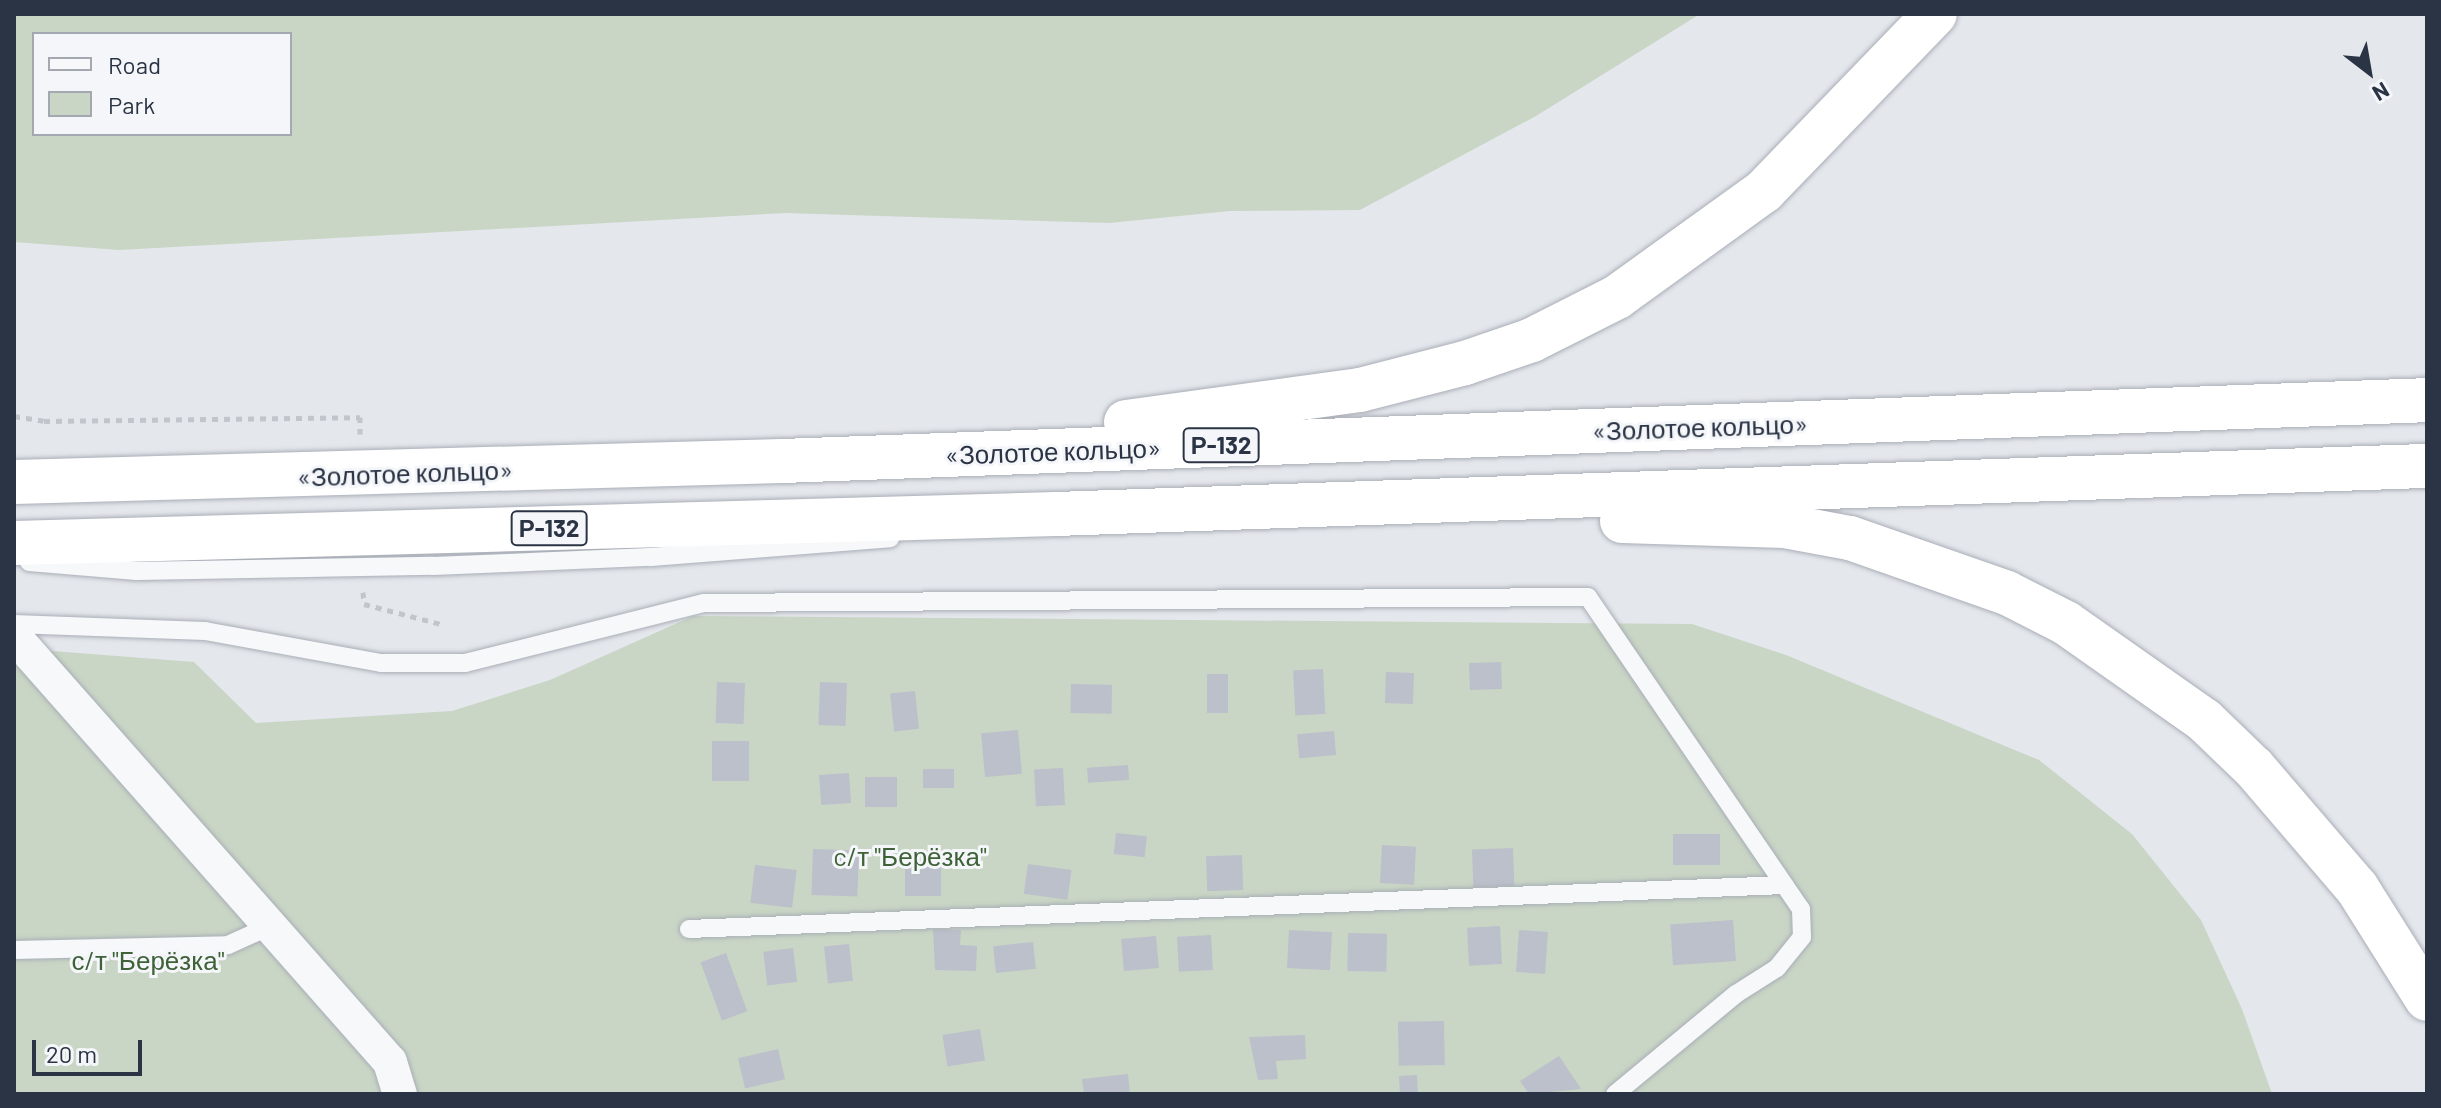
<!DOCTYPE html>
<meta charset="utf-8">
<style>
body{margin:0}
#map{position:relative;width:2441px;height:1108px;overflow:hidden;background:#e4e7ec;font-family:Barlow,sans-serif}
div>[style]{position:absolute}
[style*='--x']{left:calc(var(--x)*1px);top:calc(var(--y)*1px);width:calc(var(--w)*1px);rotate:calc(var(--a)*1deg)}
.green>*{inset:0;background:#c9d6c5}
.building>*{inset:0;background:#bbc0ca;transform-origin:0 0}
.path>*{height:5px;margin-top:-2.5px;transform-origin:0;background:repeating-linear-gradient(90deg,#c2c5cb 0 6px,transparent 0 12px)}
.roads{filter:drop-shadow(0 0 2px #a9aeb7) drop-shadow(0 0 2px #a9aeb7)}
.lane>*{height:18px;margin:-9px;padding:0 9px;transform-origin:9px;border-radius:9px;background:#f7f8fa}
.street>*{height:34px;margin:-17px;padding:0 17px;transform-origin:17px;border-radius:17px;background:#f7f8fa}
.highway>*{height:44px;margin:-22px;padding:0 22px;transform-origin:22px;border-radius:22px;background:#fff}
span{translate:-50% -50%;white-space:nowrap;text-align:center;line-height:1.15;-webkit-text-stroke:6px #f4f6f9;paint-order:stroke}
.shield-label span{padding:2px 6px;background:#f4f6f9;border:2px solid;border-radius:6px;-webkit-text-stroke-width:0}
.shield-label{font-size:24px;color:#2b3445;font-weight:700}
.street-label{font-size:26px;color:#2b3445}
.park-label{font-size:26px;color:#3f6138}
.frame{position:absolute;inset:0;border:16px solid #2b3445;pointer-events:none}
.legend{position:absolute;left:32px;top:32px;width:260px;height:104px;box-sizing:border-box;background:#f4f6f9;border:2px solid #a4a8b1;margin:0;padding:10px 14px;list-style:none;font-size:24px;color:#2b3445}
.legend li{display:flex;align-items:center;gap:16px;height:40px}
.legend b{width:40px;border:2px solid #a4a8b1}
.north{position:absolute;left:2329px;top:32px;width:80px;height:80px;-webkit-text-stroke:6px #f4f6f9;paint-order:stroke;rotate:149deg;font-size:22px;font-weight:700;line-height:32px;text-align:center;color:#2b3445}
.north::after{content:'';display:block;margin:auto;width:28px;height:36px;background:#2b3445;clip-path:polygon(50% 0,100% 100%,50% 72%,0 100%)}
.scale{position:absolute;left:32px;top:1040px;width:110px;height:36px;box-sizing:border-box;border:4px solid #2b3445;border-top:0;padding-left:10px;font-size:24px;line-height:28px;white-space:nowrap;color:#2b3445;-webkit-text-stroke:6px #f4f6f9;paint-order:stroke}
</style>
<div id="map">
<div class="green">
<i style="clip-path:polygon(evenodd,14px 14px,1700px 14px,1536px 116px,1360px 210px,1230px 211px,1109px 223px,785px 213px,119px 250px,14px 242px,14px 14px,34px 34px,290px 34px,290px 134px,34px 134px,34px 34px)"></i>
<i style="clip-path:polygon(693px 616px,1692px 624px,1786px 655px,2039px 760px,2132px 834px,2201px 920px,2242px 1009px,2272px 1094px,14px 1094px,14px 648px,194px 662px,256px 723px,452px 711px,550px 680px)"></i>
</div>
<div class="building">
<i style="left:1501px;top:662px;width:27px;height:32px;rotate:88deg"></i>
<i style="left:1323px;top:669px;width:45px;height:30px;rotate:87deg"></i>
<i style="left:1386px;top:672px;width:28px;height:31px;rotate:2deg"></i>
<i style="left:1207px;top:674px;width:21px;height:39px"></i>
<i style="left:717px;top:682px;width:28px;height:41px;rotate:2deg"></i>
<i style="left:820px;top:682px;width:27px;height:43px;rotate:2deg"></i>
<i style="left:1071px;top:684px;width:41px;height:29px;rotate:1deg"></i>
<i style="left:915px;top:691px;width:38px;height:25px;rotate:84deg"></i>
<i style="left:1018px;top:730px;width:44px;height:37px;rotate:85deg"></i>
<i style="left:1334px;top:731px;width:24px;height:37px;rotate:85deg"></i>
<i style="left:712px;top:741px;width:37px;height:40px"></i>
<i style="left:1128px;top:765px;width:15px;height:41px;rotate:86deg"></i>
<i style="left:1063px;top:768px;width:37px;height:29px;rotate:87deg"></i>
<i style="left:954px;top:769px;width:19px;height:31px;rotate:90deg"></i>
<i style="left:849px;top:773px;width:30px;height:30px;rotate:86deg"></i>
<i style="left:865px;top:777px;width:32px;height:30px"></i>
<i style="left:1116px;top:833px;width:31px;height:21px;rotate:6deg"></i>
<i style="left:1673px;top:834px;width:47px;height:31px"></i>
<i style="left:1382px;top:845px;width:34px;height:38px;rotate:3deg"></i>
<i style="left:1513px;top:848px;width:38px;height:41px;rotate:88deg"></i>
<i style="left:813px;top:849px;width:46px;height:46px;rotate:2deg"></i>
<i style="left:1242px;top:855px;width:35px;height:36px;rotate:88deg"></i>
<i style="left:1028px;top:864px;width:44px;height:30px;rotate:8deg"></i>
<i style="left:755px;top:865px;width:42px;height:38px;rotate:7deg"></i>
<i style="left:905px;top:867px;width:36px;height:29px"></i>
<i style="left:1733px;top:920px;width:41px;height:63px;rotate:86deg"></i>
<i style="left:1500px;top:926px;width:38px;height:33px;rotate:87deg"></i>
<i style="clip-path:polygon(933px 929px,961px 930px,960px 945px,977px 946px,976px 971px,935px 970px)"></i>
<i style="left:1289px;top:930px;width:43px;height:38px;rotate:3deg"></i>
<i style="left:1519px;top:930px;width:29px;height:42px;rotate:4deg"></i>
<i style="left:1348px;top:933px;width:39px;height:38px;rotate:1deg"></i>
<i style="left:1211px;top:935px;width:35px;height:34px;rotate:87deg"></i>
<i style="left:1156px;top:936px;width:32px;height:35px;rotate:85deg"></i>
<i style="left:1033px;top:942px;width:27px;height:40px;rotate:84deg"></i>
<i style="left:849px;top:944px;width:37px;height:25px;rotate:84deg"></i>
<i style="left:793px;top:948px;width:34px;height:30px;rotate:83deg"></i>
<i style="left:726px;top:953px;width:62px;height:27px;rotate:70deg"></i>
<i style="left:1444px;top:1021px;width:44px;height:46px;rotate:89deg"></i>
<i style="left:980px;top:1029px;width:32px;height:38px;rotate:81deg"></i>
<i style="clip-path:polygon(1305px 1035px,1306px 1059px,1276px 1061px,1278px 1079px,1258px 1080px,1249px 1037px)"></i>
<i style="left:778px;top:1049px;width:31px;height:41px;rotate:77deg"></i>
<i style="clip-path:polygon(1559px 1056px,1581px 1089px,1529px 1094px,1520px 1081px)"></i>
<i style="clip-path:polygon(1128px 1074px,1130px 1094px,1084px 1094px,1082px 1079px)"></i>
<i style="left:1417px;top:1075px;width:19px;height:18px;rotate:87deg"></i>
</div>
<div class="path">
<i style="--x:14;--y:416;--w:30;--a:9"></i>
<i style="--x:44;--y:421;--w:316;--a:-0.7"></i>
<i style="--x:360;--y:417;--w:17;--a:90"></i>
<i style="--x:363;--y:592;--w:12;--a:85"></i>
<i style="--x:364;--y:604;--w:80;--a:14.6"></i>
</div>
<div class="roads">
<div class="lane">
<i style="--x:29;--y:562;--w:108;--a:4.8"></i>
<i style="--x:137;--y:571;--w:296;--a:-1"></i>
<i style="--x:433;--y:566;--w:218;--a:-2.4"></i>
<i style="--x:651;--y:557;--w:240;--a:-4.5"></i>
<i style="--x:14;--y:624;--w:191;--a:2.1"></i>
<i style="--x:205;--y:631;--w:179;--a:10.3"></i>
<i style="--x:381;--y:663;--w:84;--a:0"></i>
<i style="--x:465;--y:663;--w:246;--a:-14.1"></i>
<i style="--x:704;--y:603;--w:884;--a:-0.39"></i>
<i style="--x:1588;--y:597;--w:378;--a:55.7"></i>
<i style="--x:1801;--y:909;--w:28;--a:88"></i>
<i style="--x:1802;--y:937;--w:40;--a:129"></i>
<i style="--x:1777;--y:968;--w:49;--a:147.6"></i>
<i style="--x:1736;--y:994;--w:157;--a:140.4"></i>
<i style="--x:689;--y:929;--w:1096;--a:-2.3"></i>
<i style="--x:14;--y:950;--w:214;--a:-1.3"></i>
<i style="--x:228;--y:945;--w:46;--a:-24.3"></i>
</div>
<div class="street">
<i style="--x:14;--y:636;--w:568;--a:48.57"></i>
<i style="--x:390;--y:1062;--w:34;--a:73"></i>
</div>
<div class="highway">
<i style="--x:1126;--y:422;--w:236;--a:-7.8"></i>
<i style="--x:1360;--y:390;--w:108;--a:-14.4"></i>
<i style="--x:1465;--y:363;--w:71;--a:-18.9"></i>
<i style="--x:1532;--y:340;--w:95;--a:-26.8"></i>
<i style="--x:1617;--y:297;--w:181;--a:-35.8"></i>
<i style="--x:1764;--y:191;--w:246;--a:-46"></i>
<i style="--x:14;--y:482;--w:768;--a:-1.57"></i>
<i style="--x:782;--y:461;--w:1646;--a:-2.12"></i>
<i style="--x:1622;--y:521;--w:163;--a:1.8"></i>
<i style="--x:1785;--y:526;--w:66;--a:10.5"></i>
<i style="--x:1850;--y:538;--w:166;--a:19.3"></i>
<i style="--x:2007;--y:593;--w:66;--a:27"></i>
<i style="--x:2066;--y:623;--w:169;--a:35.1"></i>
<i style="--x:2204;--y:720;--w:69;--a:43.8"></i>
<i style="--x:2254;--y:768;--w:158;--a:49.4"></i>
<i style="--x:2357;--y:888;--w:131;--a:57.8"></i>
<i style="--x:14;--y:543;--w:1042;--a:-1.59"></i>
<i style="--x:1056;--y:514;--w:1372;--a:-2.01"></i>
</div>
</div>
<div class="shield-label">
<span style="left:1221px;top:445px">Р-132</span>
<span style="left:549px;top:528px">Р-132</span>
</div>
<div class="street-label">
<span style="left:1700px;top:427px;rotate:-2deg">«Золотое кольцо»</span>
<span style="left:1053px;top:451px;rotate:-2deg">«Золотое кольцо»</span>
<span style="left:405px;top:473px;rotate:-2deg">«Золотое кольцо»</span>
</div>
<div class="park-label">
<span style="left:910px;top:856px">c/т "Берёзка"</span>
<span style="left:148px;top:960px">с/т "Берёзка"</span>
</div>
<div class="frame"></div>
<ul class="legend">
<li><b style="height:10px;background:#f7f8fa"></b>Road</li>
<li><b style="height:22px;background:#c9d6c5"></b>Park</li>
</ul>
<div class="north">N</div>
<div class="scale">20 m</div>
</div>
